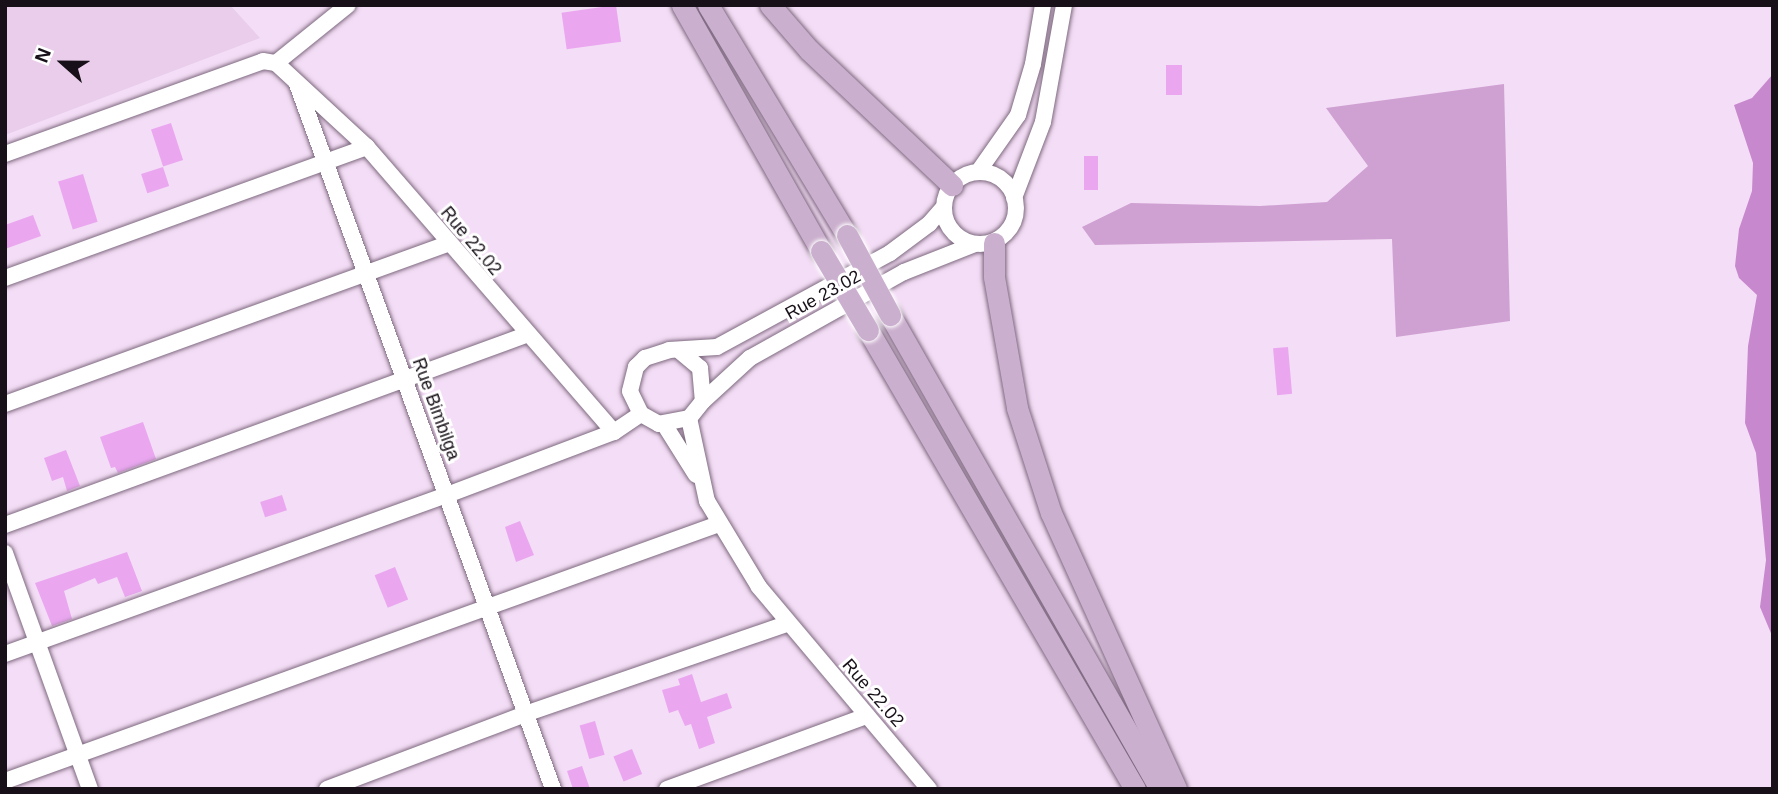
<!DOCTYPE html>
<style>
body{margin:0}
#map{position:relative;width:1778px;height:794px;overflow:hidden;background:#f4ddf6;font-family:Arial,sans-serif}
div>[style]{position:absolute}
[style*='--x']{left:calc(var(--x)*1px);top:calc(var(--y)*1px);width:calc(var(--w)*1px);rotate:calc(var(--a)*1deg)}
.built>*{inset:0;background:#e9cdeb}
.green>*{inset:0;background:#cfa0d2}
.water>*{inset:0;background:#c888ce}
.building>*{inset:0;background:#eaa7f0;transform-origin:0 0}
.roads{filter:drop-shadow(0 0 2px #7d697f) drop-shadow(0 0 2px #7d697f)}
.minor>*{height:16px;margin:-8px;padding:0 8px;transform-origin:8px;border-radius:8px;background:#fff}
.minor>.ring{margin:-8px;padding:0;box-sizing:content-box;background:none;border:16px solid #fff;border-radius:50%}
.major>*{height:21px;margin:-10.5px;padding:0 10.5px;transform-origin:10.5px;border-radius:10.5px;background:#cbafce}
.bridges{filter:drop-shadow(0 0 2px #fff) drop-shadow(0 0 2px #fff)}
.major-bridge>*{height:21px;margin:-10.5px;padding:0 10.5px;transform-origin:10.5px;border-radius:10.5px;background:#cbafce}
span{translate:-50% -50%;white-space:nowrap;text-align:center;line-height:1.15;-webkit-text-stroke:6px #fff;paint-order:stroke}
.street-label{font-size:18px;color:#171018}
.frame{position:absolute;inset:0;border:7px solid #171018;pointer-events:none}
.north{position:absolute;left:28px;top:28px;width:70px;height:70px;-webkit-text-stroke:5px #fff;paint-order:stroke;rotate:291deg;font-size:19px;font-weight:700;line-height:28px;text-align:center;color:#171018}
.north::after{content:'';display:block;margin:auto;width:24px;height:32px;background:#171018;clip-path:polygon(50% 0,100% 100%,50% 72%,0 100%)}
</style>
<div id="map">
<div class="built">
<i style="clip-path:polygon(5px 5px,230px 5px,260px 38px,5px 135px)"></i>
</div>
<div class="green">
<i style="clip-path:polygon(1504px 84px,1510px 321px,1396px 337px,1392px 239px,1095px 245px,1082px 227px,1131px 203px,1260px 206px,1327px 202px,1368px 166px,1326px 108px)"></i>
</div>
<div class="water">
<i style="clip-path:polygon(1773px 74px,1773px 638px,1760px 607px,1766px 560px,1756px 453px,1745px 423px,1748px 346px,1757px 295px,1739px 278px,1735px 266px,1739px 229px,1752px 191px,1753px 163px,1734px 105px,1752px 98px)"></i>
</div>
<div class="building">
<i style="left:616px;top:5px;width:37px;height:55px;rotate:82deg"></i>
<i style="left:1166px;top:65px;width:16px;height:30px"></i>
<i style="left:171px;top:123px;width:39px;height:21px;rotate:72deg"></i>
<i style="left:1084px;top:156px;width:14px;height:34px"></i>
<i style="left:163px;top:167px;width:20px;height:23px;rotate:72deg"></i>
<i style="left:83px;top:174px;width:50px;height:26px;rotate:73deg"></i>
<i style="clip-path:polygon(33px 215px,41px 236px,5px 249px,5px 225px)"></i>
<i style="left:1288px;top:347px;width:47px;height:15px;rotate:85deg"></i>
<i style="clip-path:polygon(143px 422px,156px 459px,118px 473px,115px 467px,111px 468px,100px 437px)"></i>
<i style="clip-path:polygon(66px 450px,80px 486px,67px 491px,63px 477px,52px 481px,44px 458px)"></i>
<i style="left:282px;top:495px;width:16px;height:23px;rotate:72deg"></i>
<i style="clip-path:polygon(520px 521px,534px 555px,516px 562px,505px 527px)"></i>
<i style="clip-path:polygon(127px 552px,142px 591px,125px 597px,117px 577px,98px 584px,95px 578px,64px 591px,72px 619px,52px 626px,35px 583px)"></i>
<i style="left:395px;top:567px;width:35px;height:22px;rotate:68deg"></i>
<i style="clip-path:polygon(692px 674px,701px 702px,727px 693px,732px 708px,707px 717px,715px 743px,699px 749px,691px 724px,685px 726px,678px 710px,669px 713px,662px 690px,680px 685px,678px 679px)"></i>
<i style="left:595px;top:721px;width:35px;height:16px;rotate:74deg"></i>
<i style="left:632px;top:749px;width:27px;height:20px;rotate:68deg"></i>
<i style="clip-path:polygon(582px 766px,590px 789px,573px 789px,567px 771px)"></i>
</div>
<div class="roads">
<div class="minor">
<i style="--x:276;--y:63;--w:92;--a:-38.9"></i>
<i style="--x:297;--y:84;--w:750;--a:70.04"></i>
<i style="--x:5;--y:154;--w:274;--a:-19.8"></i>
<i style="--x:263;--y:61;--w:13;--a:9"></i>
<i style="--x:276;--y:63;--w:124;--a:42.7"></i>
<i style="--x:367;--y:147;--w:377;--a:49.1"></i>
<i class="ring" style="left:944px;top:172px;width:56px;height:56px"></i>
<i style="--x:978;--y:172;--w:70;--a:-54.9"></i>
<i style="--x:1018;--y:115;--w:53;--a:-73.6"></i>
<i style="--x:1033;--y:64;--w:60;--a:-80.4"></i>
<i style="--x:1014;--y:198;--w:81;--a:-69.1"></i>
<i style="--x:1043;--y:122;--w:119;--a:-79.8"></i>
<i style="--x:5;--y:278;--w:385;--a:-19.9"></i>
<i style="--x:681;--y:352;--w:25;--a:40"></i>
<i style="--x:700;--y:368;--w:33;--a:85"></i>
<i style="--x:703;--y:401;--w:22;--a:129"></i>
<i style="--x:689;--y:418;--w:31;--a:169"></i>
<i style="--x:659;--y:424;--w:21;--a:-151"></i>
<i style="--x:641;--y:414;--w:25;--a:-116"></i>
<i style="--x:630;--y:391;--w:25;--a:-76"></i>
<i style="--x:636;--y:367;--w:13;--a:-45"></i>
<i style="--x:645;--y:358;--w:25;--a:-18"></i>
<i style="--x:669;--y:350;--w:48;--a:-3.6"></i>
<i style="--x:717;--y:347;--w:197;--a:-28.5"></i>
<i style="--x:890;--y:253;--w:49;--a:-36.6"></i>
<i style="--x:929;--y:224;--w:21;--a:-49"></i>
<i style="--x:703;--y:401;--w:64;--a:-42.5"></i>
<i style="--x:750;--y:358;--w:176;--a:-29.2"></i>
<i style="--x:904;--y:272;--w:76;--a:-21.5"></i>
<i style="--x:5;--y:404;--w:471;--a:-19.9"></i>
<i style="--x:689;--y:418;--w:85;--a:77.8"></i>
<i style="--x:707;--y:501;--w:100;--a:58.8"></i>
<i style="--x:759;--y:587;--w:264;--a:49.9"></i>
<i style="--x:664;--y:424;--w:60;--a:57.9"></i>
<i style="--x:5;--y:525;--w:555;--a:-20.04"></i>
<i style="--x:5;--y:553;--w:251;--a:70.2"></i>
<i style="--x:5;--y:654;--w:470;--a:-19.8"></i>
<i style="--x:447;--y:495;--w:178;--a:-20.7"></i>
<i style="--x:614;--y:432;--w:32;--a:-34"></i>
<i style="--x:5;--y:781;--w:759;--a:-19.8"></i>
<i style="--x:327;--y:789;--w:212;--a:-20.7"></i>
<i style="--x:525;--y:714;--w:276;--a:-19"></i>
<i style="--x:667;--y:789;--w:213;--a:-20.1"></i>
</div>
<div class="major">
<i style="--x:682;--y:5;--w:283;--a:60.5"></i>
<i style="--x:708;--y:5;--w:269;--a:58.9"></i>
<i style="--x:770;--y:5;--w:60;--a:49.1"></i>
<i style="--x:809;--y:50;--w:197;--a:43.4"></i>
<i style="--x:994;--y:243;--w:34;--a:90"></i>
<i style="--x:994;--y:277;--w:133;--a:80"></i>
<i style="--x:1017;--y:408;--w:110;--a:72.1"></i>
<i style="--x:1051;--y:513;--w:303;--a:65.6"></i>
<i style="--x:890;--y:315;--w:546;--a:60.33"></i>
<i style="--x:868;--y:330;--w:531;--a:59.81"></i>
</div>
</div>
<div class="bridges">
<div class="major-bridge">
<i style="--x:847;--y:235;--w:91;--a:61.7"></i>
<i style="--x:821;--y:251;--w:92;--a:59.3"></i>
</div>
</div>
<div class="street-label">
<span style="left:471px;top:241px;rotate:50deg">Rue 22.02</span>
<span style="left:823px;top:295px;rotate:-29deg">Rue 23.02</span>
<span style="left:436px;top:409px;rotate:70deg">Rue Bimbilga</span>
<span style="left:873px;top:693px;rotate:49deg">Rue 22.02</span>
</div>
<div class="frame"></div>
<div class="north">N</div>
</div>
